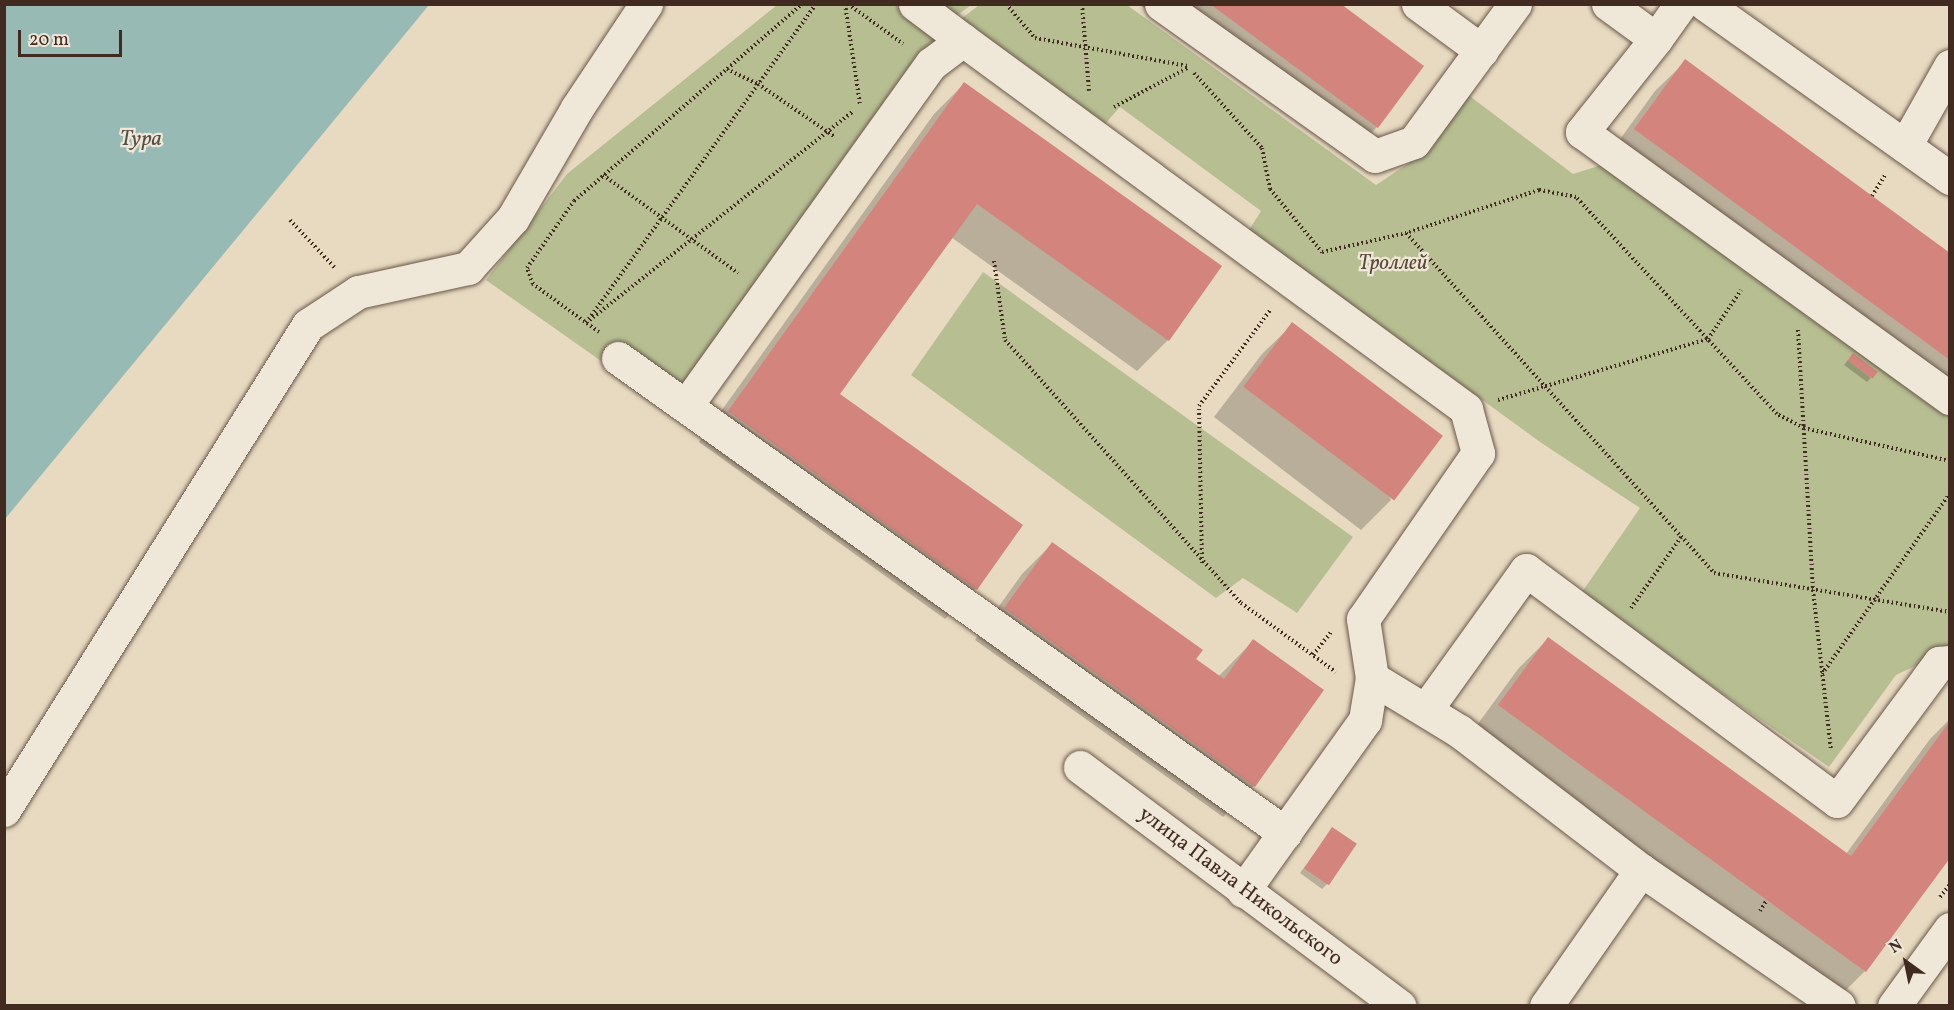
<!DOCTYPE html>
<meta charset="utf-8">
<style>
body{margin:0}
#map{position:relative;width:1954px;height:1010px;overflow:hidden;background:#e7dac1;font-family:Vollkorn,serif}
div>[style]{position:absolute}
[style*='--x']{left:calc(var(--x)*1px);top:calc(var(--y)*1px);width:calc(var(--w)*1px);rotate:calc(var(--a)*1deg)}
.green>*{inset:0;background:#b7bf92}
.water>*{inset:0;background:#97bab4}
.shadow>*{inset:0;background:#0003}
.building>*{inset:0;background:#d3857d;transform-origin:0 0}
.path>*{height:4px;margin-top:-2px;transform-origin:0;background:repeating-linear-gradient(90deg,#412b21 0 1.5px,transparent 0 4.5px)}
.roads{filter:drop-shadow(0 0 2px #6a5749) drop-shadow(0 0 2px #6a5749)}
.minor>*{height:33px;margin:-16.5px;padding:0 16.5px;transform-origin:16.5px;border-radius:16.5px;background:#efe7d7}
span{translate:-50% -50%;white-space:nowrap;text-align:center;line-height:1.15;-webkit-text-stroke:4.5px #efe7d7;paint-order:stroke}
.park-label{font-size:21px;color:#594938;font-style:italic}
.street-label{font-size:21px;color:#412b21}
.water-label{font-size:22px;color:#564f46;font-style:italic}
.frame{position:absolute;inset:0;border:6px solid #412b21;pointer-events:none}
.north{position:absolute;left:1876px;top:932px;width:60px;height:60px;-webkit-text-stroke:4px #efe7d7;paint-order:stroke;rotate:327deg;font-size:16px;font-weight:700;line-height:24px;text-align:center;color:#412b21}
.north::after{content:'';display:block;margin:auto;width:21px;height:27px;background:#412b21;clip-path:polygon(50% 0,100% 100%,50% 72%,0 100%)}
.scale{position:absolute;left:18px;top:30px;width:104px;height:27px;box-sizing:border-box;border:3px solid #412b21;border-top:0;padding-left:8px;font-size:18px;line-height:21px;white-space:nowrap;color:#412b21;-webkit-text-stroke:4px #efe7d7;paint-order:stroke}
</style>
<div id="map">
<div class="green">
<i style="clip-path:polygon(777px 5px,971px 5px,955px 17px,668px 408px,486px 280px,567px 174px)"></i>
<i style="clip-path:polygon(979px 5px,1127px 5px,1376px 185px,1409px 163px,1463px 91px,1573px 174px,1611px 162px,1949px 414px,1949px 650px,1896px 675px,1829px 767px,1580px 595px,1640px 508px,1540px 442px,1249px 230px,1261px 211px,1120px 107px,1105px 124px,961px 19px)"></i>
<i style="clip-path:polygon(983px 272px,1353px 537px,1297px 613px,1243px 578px,1216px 598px,911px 375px)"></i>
</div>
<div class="water">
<i style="clip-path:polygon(5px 4px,429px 5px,5px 519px,4px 5px)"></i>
</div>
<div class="shadow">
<i style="clip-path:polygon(1139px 4px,1338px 4px,1377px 127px,1347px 157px)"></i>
<i style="clip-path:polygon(1686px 61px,1950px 255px,1950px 413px,1605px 160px,1655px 91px)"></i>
<i style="clip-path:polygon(964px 84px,1220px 267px,1168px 340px,1137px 371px,951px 237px,838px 395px,976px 589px,945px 619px,699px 442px,934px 114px)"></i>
<i style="clip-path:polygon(1293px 324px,1391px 500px,1361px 530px,1214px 417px,1262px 354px)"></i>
<i style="clip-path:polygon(1848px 360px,1871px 378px,1867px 382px,1844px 365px)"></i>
<i style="clip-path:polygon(1052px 544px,1218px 677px,1253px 641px,1322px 691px,1254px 786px,1223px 817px,975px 640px,1022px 574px)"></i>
<i style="clip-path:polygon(1548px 639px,1846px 854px,1930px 739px,1950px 719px,1950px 855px,1865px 971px,1835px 1001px,1469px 736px,1518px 669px)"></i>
<i style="clip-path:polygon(1332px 829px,1327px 884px,1322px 889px,1300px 873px)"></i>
</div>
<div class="building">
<i style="clip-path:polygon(1210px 4px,1341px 4px,1424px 66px,1378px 128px)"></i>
<i style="clip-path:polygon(1685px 59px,1950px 253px,1950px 360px,1634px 129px)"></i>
<i style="clip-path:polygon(964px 82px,1222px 266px,1169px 341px,977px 204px,840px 394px,1023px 525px,977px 590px,728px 411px)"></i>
<i style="left:1292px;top:322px;width:189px;height:81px;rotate:37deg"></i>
<i style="left:1853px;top:353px;width:31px;height:9px;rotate:37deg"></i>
<i style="clip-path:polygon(1052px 542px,1203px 650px,1196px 659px,1224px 679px,1253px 639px,1324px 690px,1255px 787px,1004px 608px)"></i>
<i style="clip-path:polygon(1548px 637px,1851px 856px,1950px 721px,1950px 858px,1866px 972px,1498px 705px)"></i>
<i style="left:1332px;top:827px;width:30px;height:50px;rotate:34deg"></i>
</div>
<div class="path">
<i style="--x:816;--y:4;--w:393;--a:125.8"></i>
<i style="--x:586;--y:323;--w:341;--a:-38.4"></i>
<i style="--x:845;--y:4;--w:101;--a:81.5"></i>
<i style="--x:848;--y:4;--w:68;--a:36"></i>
<i style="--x:1006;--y:4;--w:45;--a:49.5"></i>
<i style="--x:1035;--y:38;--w:155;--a:10.4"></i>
<i style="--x:1082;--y:4;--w:87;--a:85.4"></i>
<i style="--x:727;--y:69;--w:34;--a:26"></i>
<i style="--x:758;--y:84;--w:93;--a:34.5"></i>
<i style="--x:1194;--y:73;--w:101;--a:47.8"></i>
<i style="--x:1262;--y:148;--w:42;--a:79"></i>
<i style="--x:1270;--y:189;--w:82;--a:50.5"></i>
<i style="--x:1322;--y:252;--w:86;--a:-12.7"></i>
<i style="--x:1114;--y:107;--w:85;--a:-28.1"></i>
<i style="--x:603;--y:175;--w:167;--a:36"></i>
<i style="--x:1872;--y:196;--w:26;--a:-58"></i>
<i style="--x:290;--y:220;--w:66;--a:46.8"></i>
<i style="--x:994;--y:261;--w:80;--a:82.1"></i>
<i style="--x:1005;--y:340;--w:353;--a:48.1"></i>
<i style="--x:1241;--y:603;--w:117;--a:36"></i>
<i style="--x:1798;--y:330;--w:260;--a:86.7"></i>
<i style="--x:1813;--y:590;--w:161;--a:83.6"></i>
<i style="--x:599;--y:332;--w:82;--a:-144"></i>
<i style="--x:533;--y:284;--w:17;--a:-111"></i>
<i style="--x:527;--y:268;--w:82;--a:-55"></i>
<i style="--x:574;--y:201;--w:301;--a:-40.8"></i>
<i style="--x:1498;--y:400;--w:219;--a:-16.2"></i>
<i style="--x:1708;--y:339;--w:59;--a:-56"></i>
<i style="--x:1950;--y:461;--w:150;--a:-167.3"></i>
<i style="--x:1804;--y:428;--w:30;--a:-153"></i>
<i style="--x:1777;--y:414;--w:296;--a:-132.8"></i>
<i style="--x:1576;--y:197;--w:38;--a:-169"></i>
<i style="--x:1539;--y:190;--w:140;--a:162.1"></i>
<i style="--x:1406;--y:233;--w:459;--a:47.8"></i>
<i style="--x:1714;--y:573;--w:239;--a:9.4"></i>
<i style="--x:1202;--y:563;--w:157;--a:-91.1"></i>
<i style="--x:1199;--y:406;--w:121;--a:-53.4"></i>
<i style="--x:1631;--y:608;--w:87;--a:-54.8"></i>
<i style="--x:1313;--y:655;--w:29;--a:-52"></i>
<i style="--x:1822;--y:674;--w:222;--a:-54.7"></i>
<i style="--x:1940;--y:897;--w:16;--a:-52"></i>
<i style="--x:1760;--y:911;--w:13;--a:-58"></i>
</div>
<div class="roads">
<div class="minor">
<i style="--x:915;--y:4;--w:60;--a:36.9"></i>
<i style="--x:1161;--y:4;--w:262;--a:35.4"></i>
<i style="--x:1375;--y:156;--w:41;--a:-19.7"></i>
<i style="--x:1414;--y:142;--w:171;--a:-53.8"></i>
<i style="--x:1418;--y:4;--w:79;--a:36.3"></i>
<i style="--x:1608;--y:4;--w:59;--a:36.1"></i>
<i style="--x:1656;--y:39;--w:43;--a:-54.5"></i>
<i style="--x:1705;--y:4;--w:301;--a:35.4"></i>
<i style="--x:1656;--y:39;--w:119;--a:128.5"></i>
<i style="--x:1582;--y:132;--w:454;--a:35.9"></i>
<i style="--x:1905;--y:146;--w:92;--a:-60.6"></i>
<i style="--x:618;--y:358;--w:819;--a:35.46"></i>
<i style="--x:686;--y:406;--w:421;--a:-54.4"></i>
<i style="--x:931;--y:64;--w:40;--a:-37"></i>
<i style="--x:963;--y:40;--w:624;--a:36.26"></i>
<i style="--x:1466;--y:409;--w:46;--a:74.7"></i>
<i style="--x:1478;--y:453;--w:202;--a:124.7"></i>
<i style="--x:1363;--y:619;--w:60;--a:81.3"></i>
<i style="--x:1372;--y:678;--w:43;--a:99.5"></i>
<i style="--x:1365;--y:720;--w:210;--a:125.5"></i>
<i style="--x:1372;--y:678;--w:102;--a:31.3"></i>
<i style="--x:1459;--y:731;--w:229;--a:37.4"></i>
<i style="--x:1641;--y:870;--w:240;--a:34.5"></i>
<i style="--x:1427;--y:708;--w:170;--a:-54.3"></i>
<i style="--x:1526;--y:570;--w:387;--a:36.6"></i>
<i style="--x:1837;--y:801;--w:172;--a:-53.5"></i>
<i style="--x:1939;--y:663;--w:11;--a:-5"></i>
<i style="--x:1080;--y:767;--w:399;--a:36.8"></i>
<i style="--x:4;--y:810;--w:572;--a:-57.92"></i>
<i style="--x:308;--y:325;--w:60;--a:-33.4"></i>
<i style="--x:358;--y:292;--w:113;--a:-12.3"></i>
<i style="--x:468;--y:268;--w:67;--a:-48"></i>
<i style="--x:513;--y:218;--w:127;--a:-59.8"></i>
<i style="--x:577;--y:108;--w:125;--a:-56.4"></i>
<i style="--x:1546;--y:1006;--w:166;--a:-55.1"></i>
<i style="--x:1894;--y:1006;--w:95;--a:-54"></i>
</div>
</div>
<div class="park-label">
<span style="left:1393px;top:264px">Троллей</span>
</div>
<div class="street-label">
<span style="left:1240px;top:887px;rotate:37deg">улица Павла Никольского</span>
</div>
<div class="water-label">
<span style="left:141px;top:140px">Тура</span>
</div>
<div class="frame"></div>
<div class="north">N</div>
<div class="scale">20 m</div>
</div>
